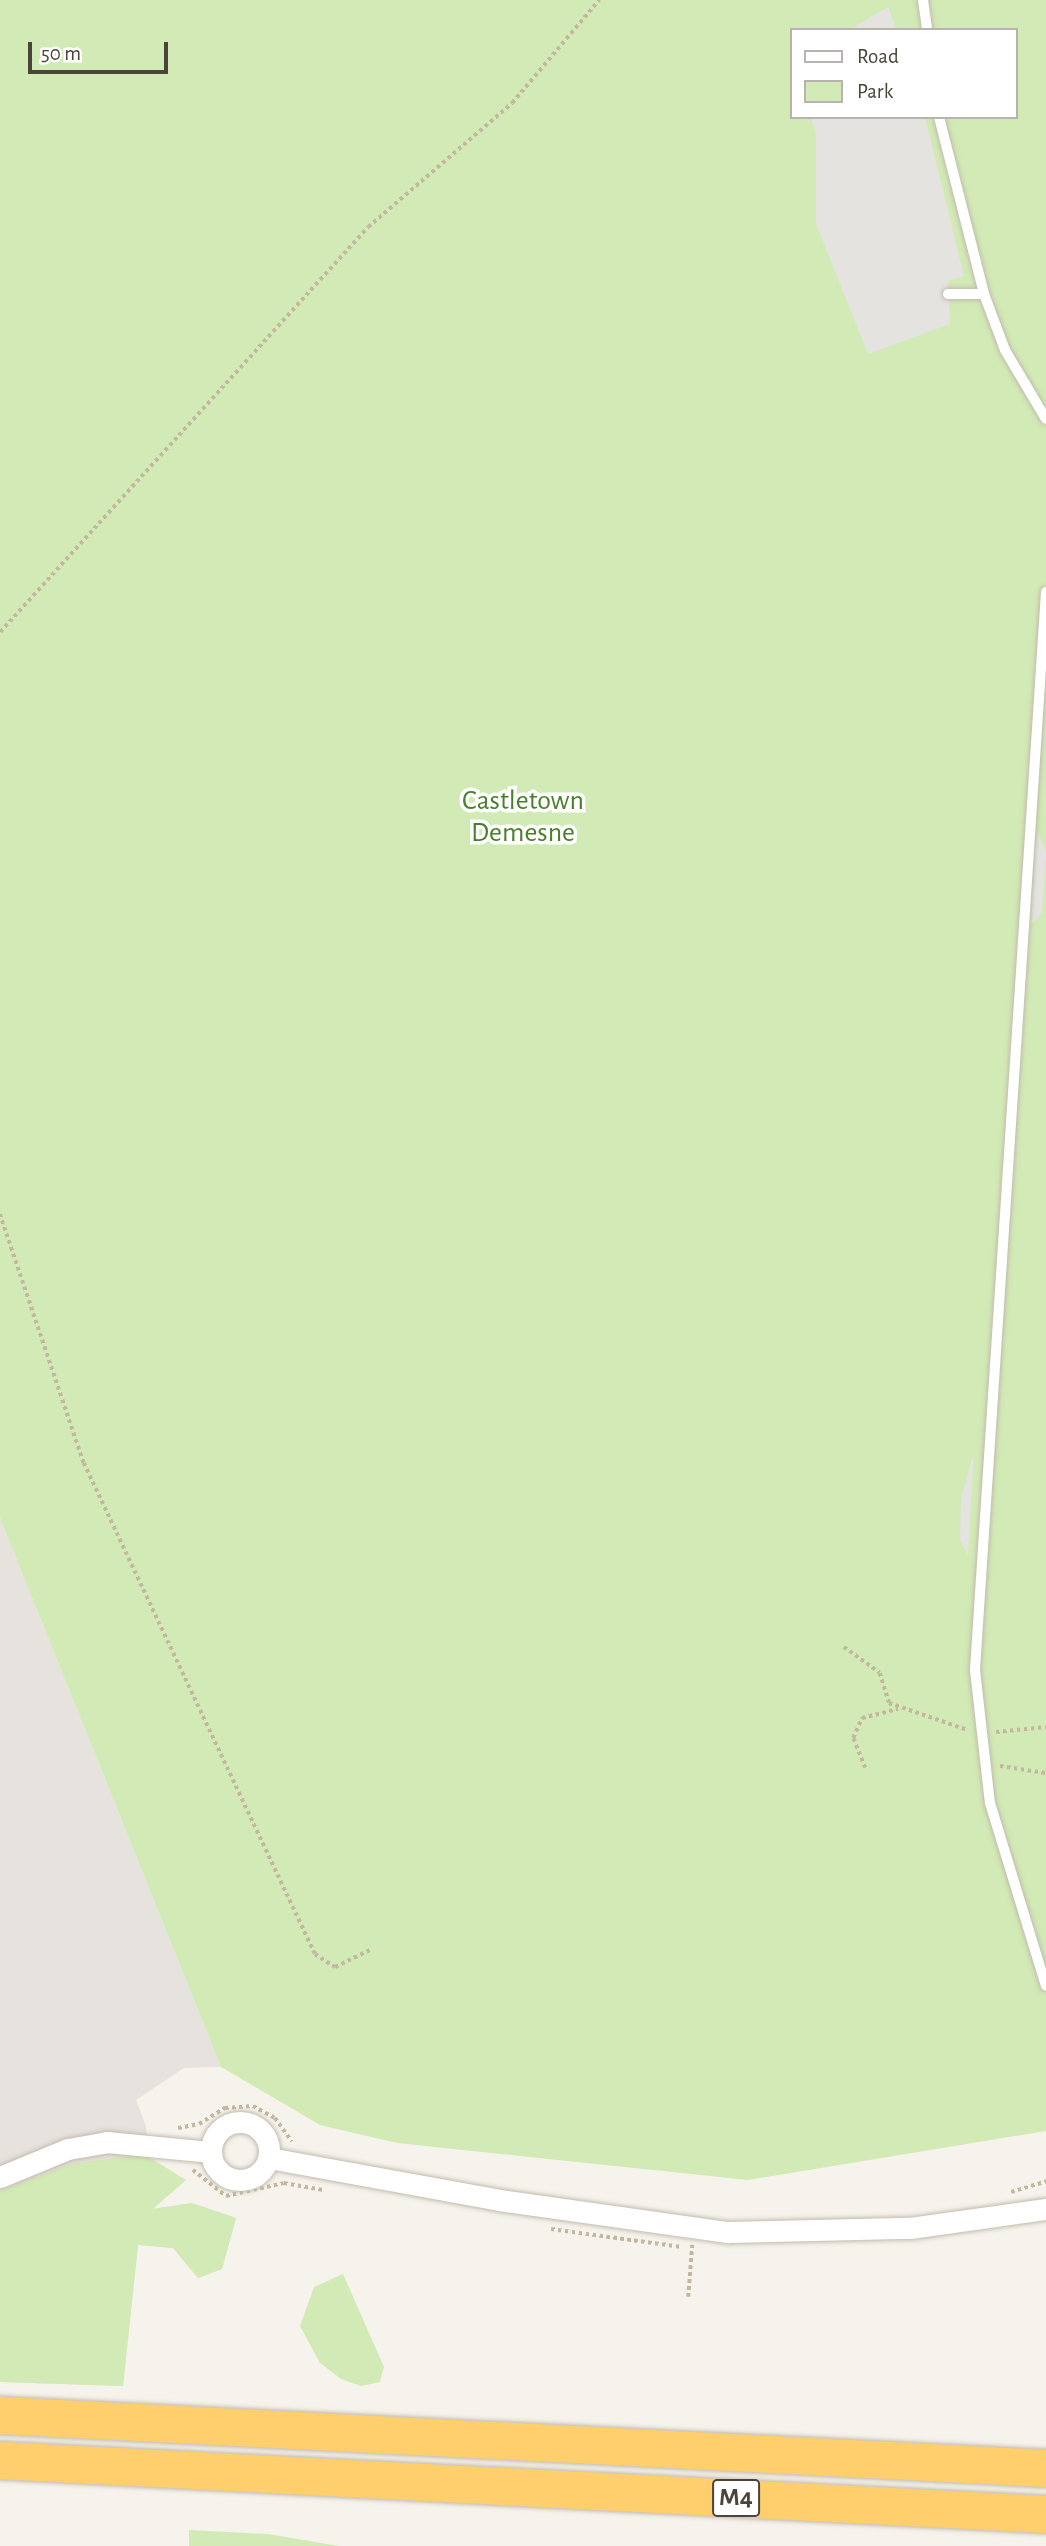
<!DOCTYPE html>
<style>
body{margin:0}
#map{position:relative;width:1046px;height:2546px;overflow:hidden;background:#f6f3ec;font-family:"Alegreya Sans",sans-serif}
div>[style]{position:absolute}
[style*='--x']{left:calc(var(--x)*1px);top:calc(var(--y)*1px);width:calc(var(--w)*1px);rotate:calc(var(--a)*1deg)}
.industrial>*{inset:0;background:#e6e2dd}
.green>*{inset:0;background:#d2eab5}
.parking>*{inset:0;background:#e5e3e0}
.path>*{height:3.5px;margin-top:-1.75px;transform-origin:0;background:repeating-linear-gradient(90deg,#c4b79f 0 3.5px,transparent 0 7px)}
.roads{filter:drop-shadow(0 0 2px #c2bbae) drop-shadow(0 0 2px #c2bbae)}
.service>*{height:10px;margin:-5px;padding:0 5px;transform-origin:5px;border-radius:5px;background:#fff}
.minor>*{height:21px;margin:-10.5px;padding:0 10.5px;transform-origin:10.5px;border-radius:10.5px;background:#fff}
.minor>.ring{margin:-10.5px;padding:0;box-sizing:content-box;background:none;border:21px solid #fff;border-radius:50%}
.motorway>*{height:37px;margin:-18.5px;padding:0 18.5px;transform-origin:18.5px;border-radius:18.5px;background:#ffcf6e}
span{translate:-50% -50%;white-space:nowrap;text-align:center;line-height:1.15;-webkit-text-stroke:7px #fff;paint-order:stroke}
.shield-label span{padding:2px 5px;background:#fff;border:2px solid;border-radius:5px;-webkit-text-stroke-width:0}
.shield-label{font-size:26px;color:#4b4439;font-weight:700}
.park-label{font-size:28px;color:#4a7f2a}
.legend{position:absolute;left:790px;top:28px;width:228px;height:91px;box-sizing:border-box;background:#fff;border:2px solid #b7b4b0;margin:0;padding:9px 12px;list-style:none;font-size:21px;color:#4b4439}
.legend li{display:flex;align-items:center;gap:14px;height:35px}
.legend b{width:35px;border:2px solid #b7b4b0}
.scale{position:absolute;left:28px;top:42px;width:140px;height:32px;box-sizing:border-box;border:4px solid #4b4439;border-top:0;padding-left:9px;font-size:21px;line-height:24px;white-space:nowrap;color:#4b4439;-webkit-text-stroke:5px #fff;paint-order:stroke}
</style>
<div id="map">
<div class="industrial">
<i style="clip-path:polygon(0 1518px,221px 2067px,184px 2068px,136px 2100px,146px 2126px,151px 2209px,192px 2203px,236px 2218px,222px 2269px,198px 2278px,173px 2248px,138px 2245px,123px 2386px,0 2382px)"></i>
</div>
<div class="green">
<i style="clip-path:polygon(evenodd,0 0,1046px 0,1046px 2131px,748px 2180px,397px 2143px,320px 2125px,221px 2067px,0 1518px,0 0,792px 30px,1016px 30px,1016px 117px,792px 117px,792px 30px)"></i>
<i style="clip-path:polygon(144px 2154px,186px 2180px,153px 2209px,192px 2203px,236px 2218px,222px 2269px,198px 2278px,173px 2248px,138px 2245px,123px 2386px,0 2382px,0 2191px,71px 2164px)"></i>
<i style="clip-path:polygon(343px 2274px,384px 2367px,380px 2382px,361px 2386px,341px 2379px,320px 2363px,300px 2326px,314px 2287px)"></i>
<i style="clip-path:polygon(189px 2530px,268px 2534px,339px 2546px,189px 2546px)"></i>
</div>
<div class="parking">
<i style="clip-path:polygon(888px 7px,897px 30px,849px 30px)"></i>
<i style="clip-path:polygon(810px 117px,925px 117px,964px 276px,948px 281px,950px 324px,868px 354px,816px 224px,816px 133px)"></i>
<i style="clip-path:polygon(1037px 830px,1046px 852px,1042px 914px,1031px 924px)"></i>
<i style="clip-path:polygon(974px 1452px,968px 1555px,960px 1540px,961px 1498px)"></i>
</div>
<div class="path">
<i style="--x:0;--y:632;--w:547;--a:-47.74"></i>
<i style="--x:368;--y:227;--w:190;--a:-40.7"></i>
<i style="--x:512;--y:103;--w:135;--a:-49.8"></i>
<i style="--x:0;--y:1214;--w:263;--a:71.4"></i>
<i style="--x:84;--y:1463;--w:543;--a:64.8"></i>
<i style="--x:315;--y:1954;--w:24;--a:33"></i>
<i style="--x:335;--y:1967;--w:39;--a:-26"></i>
<i style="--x:844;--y:1647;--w:44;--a:35.8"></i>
<i style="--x:880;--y:1673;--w:31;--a:73"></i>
<i style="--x:889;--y:1703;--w:83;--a:18.9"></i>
<i style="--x:996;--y:1732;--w:50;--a:-5.7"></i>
<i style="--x:1000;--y:1766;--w:47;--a:8.7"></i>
<i style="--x:865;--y:1768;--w:32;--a:-112"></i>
<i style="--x:853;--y:1738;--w:22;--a:-66"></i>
<i style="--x:862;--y:1718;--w:37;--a:-14"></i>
<i style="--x:178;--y:2128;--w:21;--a:-11"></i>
<i style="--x:199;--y:2124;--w:31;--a:-32"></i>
<i style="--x:225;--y:2108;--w:28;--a:-4"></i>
<i style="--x:253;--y:2106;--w:25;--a:29"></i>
<i style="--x:275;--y:2118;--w:29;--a:54"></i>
<i style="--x:193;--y:2170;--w:42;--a:38.2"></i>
<i style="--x:226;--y:2196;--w:59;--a:-12.6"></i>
<i style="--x:284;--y:2183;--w:40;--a:10"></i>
<i style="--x:1011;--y:2192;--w:37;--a:-17"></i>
<i style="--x:551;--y:2229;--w:132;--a:7.8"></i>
<i style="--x:688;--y:2297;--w:52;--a:-85.6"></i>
</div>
<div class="roads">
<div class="service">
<i style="--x:923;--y:0;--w:30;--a:82"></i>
<i style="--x:939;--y:117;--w:183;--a:75.7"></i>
<i style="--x:984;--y:294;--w:60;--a:69.4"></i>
<i style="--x:1005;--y:350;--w:80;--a:59.3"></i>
<i style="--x:948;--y:294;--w:36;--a:0"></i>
<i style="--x:1046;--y:592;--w:1080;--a:93.77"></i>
<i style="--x:975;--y:1670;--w:134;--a:83.6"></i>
<i style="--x:990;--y:1803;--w:191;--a:73"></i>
</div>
<div class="minor">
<i class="ring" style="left:211px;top:2122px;width:37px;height:37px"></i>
<i style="--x:269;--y:2158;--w:234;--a:10.3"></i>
<i style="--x:499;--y:2200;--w:231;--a:8"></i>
<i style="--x:728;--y:2232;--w:182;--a:-1.3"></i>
<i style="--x:910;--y:2228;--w:137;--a:-8"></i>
<i style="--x:0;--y:2177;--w:74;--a:-22.4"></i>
<i style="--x:68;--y:2149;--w:40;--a:-10"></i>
<i style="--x:107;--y:2142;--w:103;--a:5.5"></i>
</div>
<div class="motorway">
<i style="--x:0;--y:2415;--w:1047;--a:2.9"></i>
<i style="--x:0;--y:2460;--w:1047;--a:2.96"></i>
</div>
</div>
<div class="shield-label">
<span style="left:736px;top:2498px">M4</span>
</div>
<div class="park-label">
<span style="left:523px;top:817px">Castletown<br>Demesne</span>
</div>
<ul class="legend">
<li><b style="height:9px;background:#fff"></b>Road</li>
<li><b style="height:19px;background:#d2eab5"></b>Park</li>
</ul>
<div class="scale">50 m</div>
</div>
